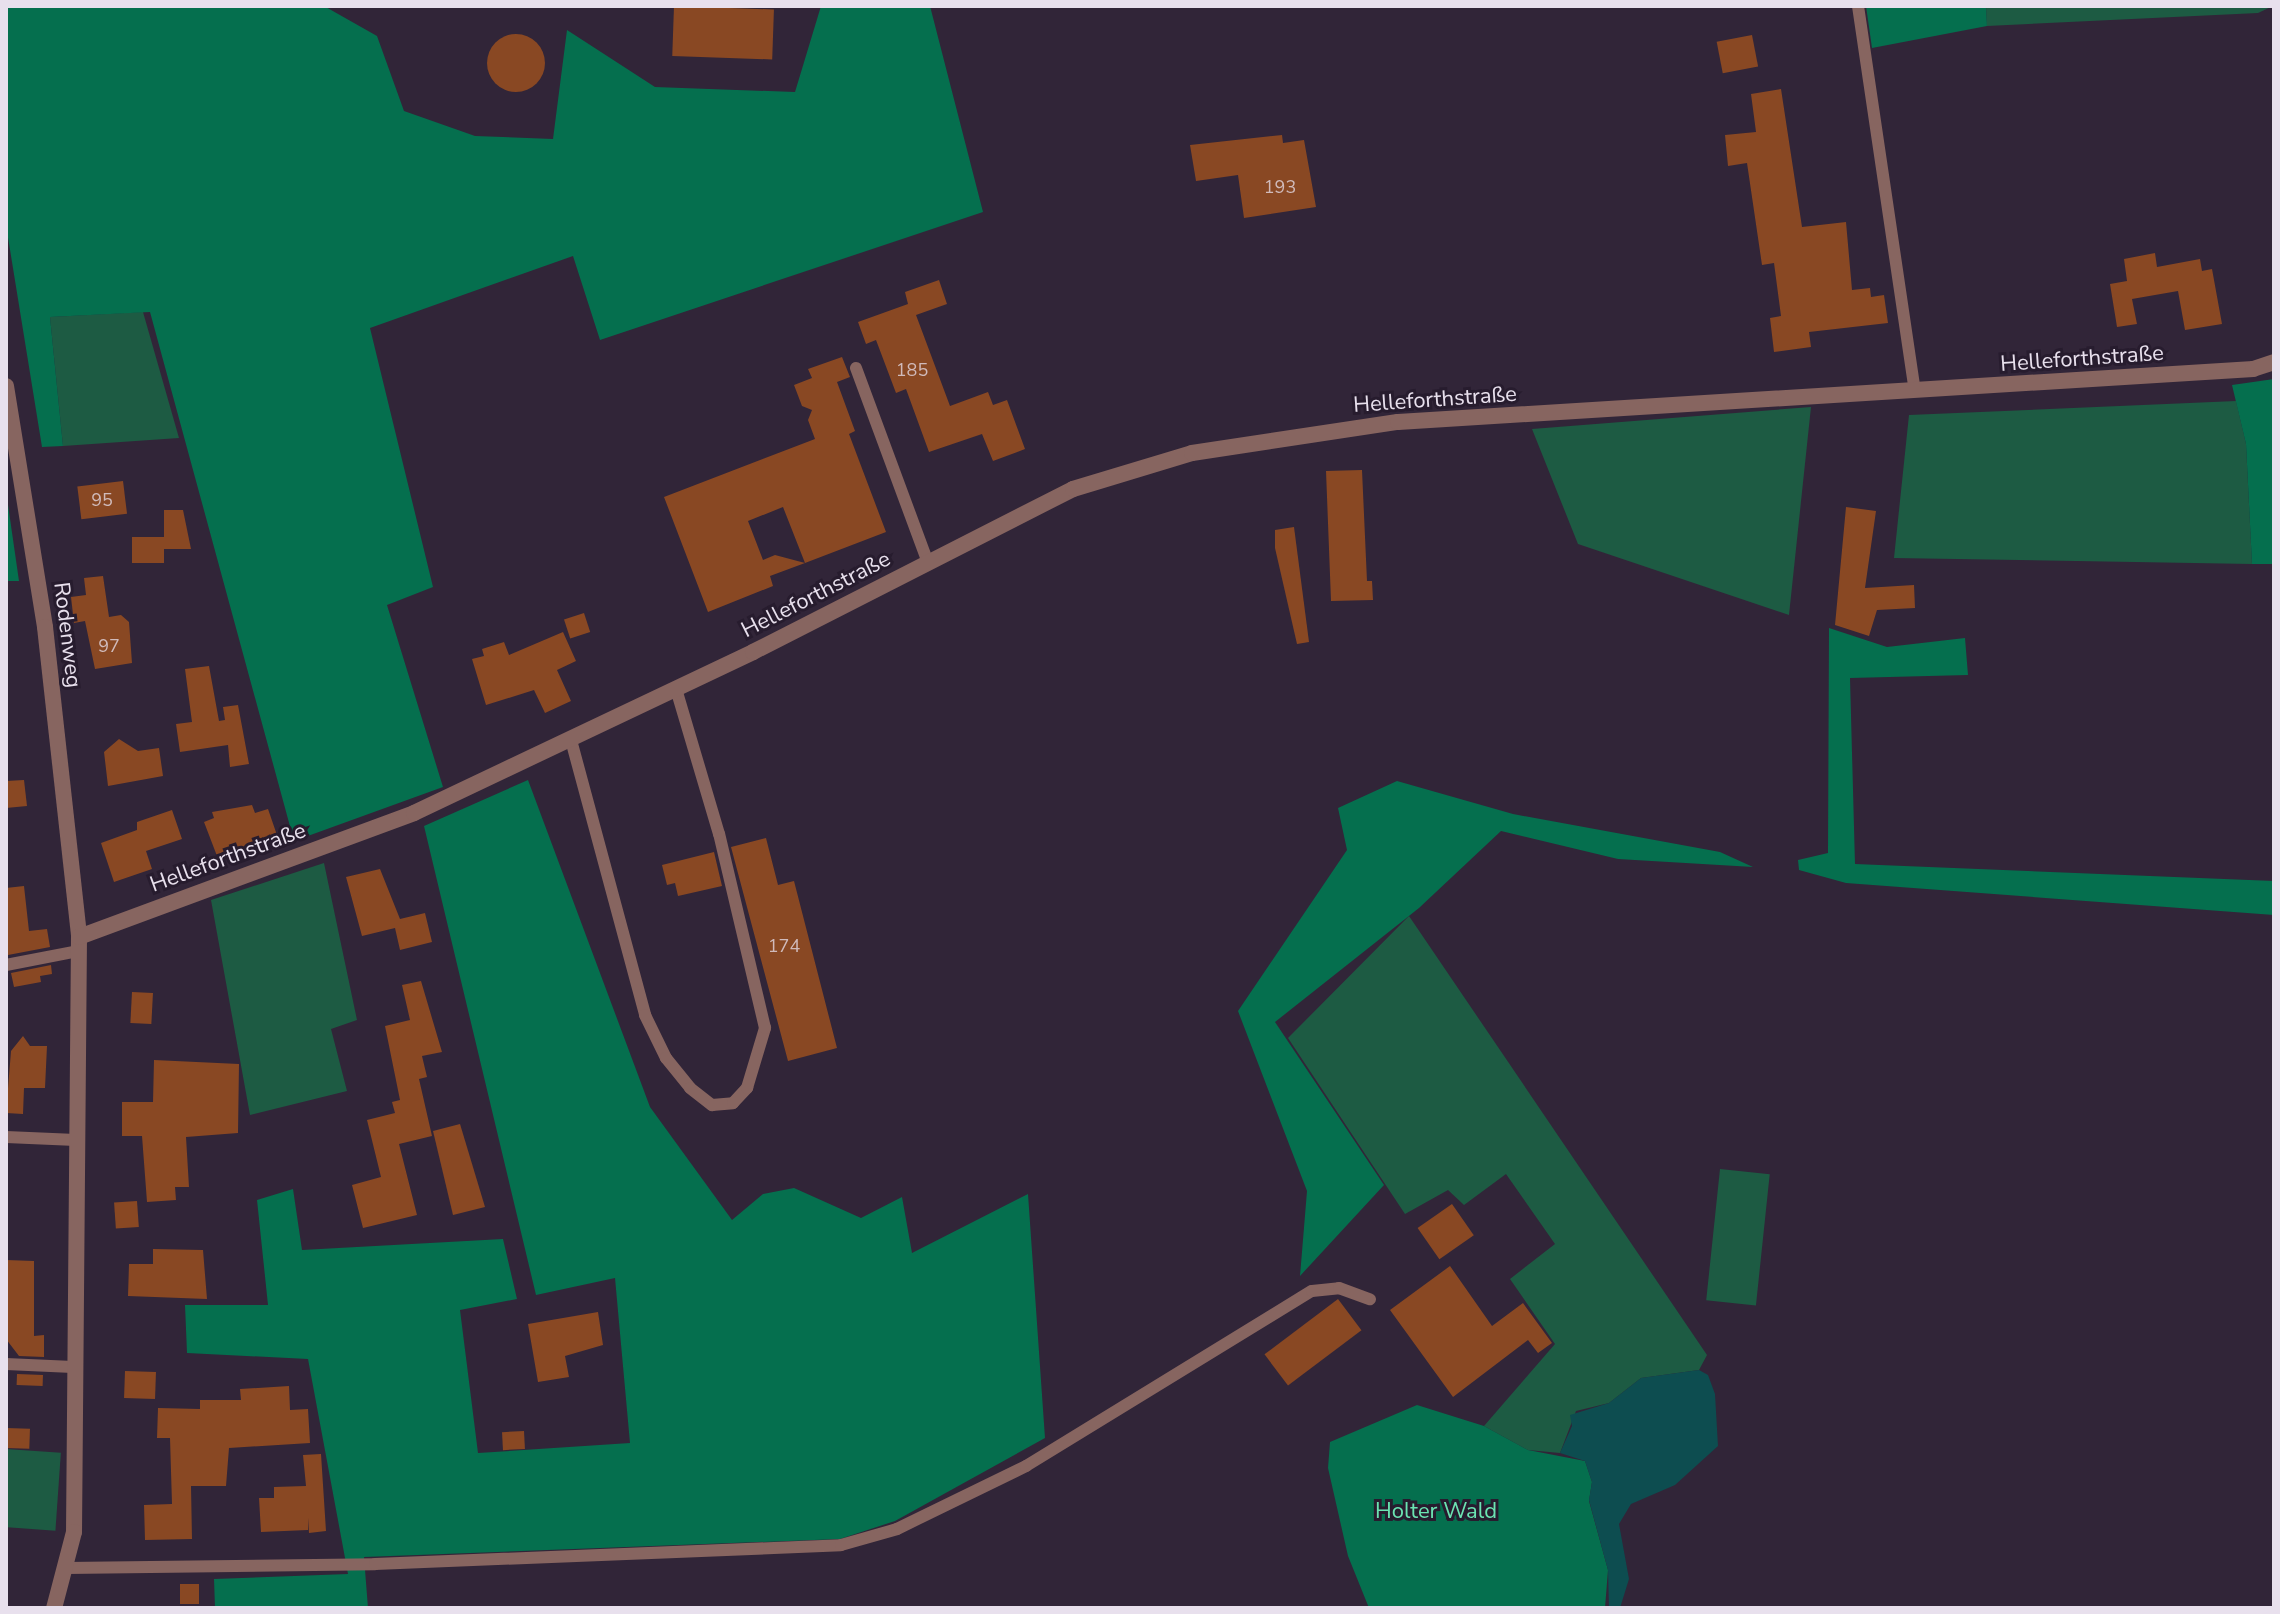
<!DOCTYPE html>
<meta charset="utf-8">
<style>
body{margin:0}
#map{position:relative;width:2280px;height:1614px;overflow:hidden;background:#312538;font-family:"Nunito Sans",sans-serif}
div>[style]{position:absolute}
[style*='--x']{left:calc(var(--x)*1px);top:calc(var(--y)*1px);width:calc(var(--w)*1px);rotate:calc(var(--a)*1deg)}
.green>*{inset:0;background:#1d5b43;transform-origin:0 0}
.forest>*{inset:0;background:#056f4e}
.water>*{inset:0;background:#0d4d50}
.building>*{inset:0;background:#894823;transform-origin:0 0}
.round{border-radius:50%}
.service>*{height:12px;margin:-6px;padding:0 6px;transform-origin:6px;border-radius:6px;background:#876560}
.minor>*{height:16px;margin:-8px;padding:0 8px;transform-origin:8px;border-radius:8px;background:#876560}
span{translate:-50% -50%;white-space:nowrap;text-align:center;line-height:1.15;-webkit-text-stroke:6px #271c2e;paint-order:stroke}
.number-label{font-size:18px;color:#d0baba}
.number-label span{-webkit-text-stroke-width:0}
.street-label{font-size:22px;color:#e8e0ed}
.park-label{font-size:22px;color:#6be4b2}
.frame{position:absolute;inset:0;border:8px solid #e8e0ed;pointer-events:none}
</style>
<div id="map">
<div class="green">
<i style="clip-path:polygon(1986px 6px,2273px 6px,2258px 13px,1987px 26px)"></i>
<i style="clip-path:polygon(143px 312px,179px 438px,63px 446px,50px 317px)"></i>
<i style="clip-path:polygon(2236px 401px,2246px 444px,2252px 564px,1894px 558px,1909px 415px)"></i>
<i style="clip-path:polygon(1811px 407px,1789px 615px,1578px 544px,1532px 429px)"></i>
<i style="clip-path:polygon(324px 863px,357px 1020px,331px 1029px,347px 1091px,250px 1115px,211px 900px)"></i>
<i style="clip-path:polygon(1409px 916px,1707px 1355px,1699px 1370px,1641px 1378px,1609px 1403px,1576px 1411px,1560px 1453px,1528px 1450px,1484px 1426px,1555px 1344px,1510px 1279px,1555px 1244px,1506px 1174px,1464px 1205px,1448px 1190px,1405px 1214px,1288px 1038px)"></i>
<i style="left:1720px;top:1169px;width:50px;height:132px;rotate:6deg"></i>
<i style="left:6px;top:1449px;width:55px;height:78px;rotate:4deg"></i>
</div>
<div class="forest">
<i style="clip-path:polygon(6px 6px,324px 6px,377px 36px,404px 111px,475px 136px,553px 139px,567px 30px,655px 87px,795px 92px,821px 6px,930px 6px,983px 212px,600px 340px,573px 256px,370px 328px,433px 587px,387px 605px,443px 787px,294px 841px,150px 312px,50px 317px,63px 446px,42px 447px,6px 225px)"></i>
<i style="clip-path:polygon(1866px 6px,1986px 6px,1987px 26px,1872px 48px)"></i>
<i style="clip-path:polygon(2274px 379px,2274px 564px,2252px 564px,2246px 444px,2232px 385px)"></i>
<i style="clip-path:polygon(6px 491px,19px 581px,6px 581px)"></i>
<i style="clip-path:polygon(1829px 628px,1887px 647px,1965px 638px,1968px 675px,1850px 678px,1855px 864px,2274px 881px,2274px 915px,1846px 883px,1799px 870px,1798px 860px,1828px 853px)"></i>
<i style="clip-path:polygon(528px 780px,650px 1107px,732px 1220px,763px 1194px,794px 1188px,861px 1218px,902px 1197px,912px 1253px,1028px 1194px,1045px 1438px,895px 1521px,840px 1539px,364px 1557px,368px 1608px,215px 1608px,214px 1579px,348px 1574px,308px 1359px,187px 1353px,185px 1305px,268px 1305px,257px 1200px,293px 1189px,302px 1250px,503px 1239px,517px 1299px,460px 1310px,478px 1453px,630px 1443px,615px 1278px,536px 1295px,424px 826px)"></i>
<i style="clip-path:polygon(1397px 781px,1513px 814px,1720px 852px,1753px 867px,1618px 859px,1501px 831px,1419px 908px,1275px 1022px,1384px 1185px,1300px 1276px,1307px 1191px,1238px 1011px,1347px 850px,1338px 808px)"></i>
<i style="clip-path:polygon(1417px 1405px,1484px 1426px,1528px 1450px,1585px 1461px,1592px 1482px,1589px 1501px,1608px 1570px,1605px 1608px,1369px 1608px,1348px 1556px,1328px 1468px,1330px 1442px)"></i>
</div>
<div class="water">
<i style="clip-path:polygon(1699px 1370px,1708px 1375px,1715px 1394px,1718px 1446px,1675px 1485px,1631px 1504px,1619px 1524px,1629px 1579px,1620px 1608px,1609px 1608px,1608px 1570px,1589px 1500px,1592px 1482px,1585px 1461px,1560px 1453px,1572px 1426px,1570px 1415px,1609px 1403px,1641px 1378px)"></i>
</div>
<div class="building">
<i style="left:674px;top:6px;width:100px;height:50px;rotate:2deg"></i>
<i class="round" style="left:487px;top:34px;width:58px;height:58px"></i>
<i style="left:1752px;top:35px;width:32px;height:36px;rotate:79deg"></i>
<i style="clip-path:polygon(1781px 89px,1802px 227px,1846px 222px,1852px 290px,1870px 288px,1871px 297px,1884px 295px,1888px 323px,1809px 332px,1811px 347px,1774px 352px,1770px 318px,1781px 316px,1774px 263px,1762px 265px,1747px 163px,1728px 166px,1725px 135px,1756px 132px,1751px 94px)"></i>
<i style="clip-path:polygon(1282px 135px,1283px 143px,1304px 140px,1316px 207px,1244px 218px,1238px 175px,1196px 181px,1190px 145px)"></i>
<i style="clip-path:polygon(2155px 253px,2157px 267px,2200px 259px,2202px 271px,2212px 269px,2222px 324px,2185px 330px,2178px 291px,2132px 299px,2137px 324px,2117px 327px,2110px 284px,2127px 281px,2124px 259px)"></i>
<i style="clip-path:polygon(939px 280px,947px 304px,916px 315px,950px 406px,988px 392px,993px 405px,1007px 400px,1025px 449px,993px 461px,982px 434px,929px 452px,906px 389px,896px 393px,876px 340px,866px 344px,858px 322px,908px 304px,905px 292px)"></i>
<i style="clip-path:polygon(842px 357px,850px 377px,837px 382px,855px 431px,849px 434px,886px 532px,805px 563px,783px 507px,748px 521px,763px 560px,775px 555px,805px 563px,770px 576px,773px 586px,708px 612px,664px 497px,815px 439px,808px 420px,812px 410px,802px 406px,794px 385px,812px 378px,808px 369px)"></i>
<i style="clip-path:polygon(1362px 470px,1367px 581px,1372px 581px,1373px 600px,1331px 601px,1326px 471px)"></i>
<i style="left:123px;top:481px;width:33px;height:46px;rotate:83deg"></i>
<i style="clip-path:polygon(1846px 507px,1876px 511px,1865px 588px,1914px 585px,1915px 608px,1877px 610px,1869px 636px,1835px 625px)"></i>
<i style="clip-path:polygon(164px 510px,183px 510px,191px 549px,164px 549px)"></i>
<i style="clip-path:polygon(1294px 527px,1309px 642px,1297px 644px,1275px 548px,1275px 530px)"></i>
<i style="left:164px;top:537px;width:26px;height:32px;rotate:90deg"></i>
<i style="clip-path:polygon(103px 576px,109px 617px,121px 615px,129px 622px,132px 663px,95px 669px,85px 621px,74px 623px,71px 597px,86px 595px,84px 578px)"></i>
<i style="left:584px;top:613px;width:20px;height:21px;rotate:72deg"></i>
<i style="clip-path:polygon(563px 632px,576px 661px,557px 670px,571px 701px,545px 713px,534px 690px,486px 705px,472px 659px,484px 656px,482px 649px,504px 642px,509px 655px)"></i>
<i style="clip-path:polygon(209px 666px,219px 721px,225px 720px,223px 707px,238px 705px,249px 764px,230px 767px,228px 745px,180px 752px,176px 724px,192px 722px,185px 669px)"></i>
<i style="clip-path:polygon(119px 739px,138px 751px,159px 748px,163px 776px,108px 786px,104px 752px)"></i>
<i style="clip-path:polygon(24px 780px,27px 806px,6px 808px,6px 781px)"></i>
<i style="clip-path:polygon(252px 805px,255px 813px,268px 809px,278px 838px,217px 856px,204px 822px,214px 818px,212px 812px)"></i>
<i style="clip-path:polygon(172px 810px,182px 839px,146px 851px,152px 869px,114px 882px,101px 843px,137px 830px,137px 822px)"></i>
<i style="clip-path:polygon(766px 838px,778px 885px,794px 881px,837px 1048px,788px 1061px,731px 847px)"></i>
<i style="clip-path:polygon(714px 852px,722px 886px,678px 896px,675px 883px,667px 885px,662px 865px)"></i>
<i style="clip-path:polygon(380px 869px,400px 919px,425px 913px,432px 942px,400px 950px,395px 928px,362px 936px,346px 877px)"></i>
<i style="clip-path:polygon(24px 886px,29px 931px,47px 929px,50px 947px,8px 955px,6px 888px)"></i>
<i style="clip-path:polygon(51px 965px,52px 974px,40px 976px,41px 982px,14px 987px,11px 973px)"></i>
<i style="clip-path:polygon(421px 981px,442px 1052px,422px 1056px,427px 1077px,419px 1079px,432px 1136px,399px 1144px,417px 1215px,363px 1228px,352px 1185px,381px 1177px,367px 1120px,395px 1113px,392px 1102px,400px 1100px,385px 1026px,410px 1020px,402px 985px)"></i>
<i style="left:132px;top:992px;width:21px;height:31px;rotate:3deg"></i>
<i style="clip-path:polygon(23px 1036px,30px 1046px,47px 1046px,45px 1088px,24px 1088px,23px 1114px,6px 1113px,11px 1051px)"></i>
<i style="clip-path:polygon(154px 1060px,239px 1064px,238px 1133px,186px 1137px,189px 1187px,175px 1187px,176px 1200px,147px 1202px,142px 1136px,122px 1136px,122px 1102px,153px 1102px)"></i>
<i style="clip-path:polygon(460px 1124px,485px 1207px,453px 1215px,433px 1131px)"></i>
<i style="left:137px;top:1201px;width:26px;height:23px;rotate:86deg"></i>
<i style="left:1452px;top:1204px;width:38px;height:42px;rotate:55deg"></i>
<i style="clip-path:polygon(153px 1249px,203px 1250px,207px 1299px,128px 1296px,129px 1264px,153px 1264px)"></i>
<i style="clip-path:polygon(6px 1260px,34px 1261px,34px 1336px,44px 1335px,44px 1357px,19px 1356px,6px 1339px)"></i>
<i style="clip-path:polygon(1450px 1266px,1492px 1326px,1523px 1303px,1552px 1343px,1538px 1353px,1528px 1340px,1453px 1397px,1390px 1310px)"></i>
<i style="left:1338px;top:1299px;width:39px;height:92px;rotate:53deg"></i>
<i style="clip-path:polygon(598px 1312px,603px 1345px,565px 1356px,569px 1377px,538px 1382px,528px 1324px)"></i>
<i style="left:125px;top:1371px;width:31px;height:27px;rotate:2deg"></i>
<i style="left:17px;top:1374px;width:26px;height:11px;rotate:2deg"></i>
<i style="clip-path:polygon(289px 1386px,290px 1410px,308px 1409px,310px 1443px,229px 1448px,226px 1486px,191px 1486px,192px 1539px,145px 1540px,144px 1505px,172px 1504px,170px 1438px,157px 1438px,158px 1408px,200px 1409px,200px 1400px,241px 1400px,240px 1389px)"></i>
<i style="left:6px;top:1428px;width:24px;height:20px;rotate:2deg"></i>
<i style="left:524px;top:1431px;width:18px;height:22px;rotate:87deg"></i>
<i style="clip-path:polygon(321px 1454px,326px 1531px,309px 1533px,308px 1518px,308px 1530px,261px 1532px,259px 1498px,274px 1498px,274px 1487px,306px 1486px,303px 1455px)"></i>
<i style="left:199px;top:1584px;width:20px;height:19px;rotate:90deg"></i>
</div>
<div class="service">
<i style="--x:1858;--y:6;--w:389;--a:81.6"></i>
<i style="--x:856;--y:368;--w:208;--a:69.7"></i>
<i style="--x:571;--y:740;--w:285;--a:74.9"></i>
<i style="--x:645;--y:1015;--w:48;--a:64"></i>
<i style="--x:666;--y:1058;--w:38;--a:51"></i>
<i style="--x:690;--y:1088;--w:28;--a:38"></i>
<i style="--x:712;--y:1105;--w:21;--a:-5"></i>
<i style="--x:733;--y:1103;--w:21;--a:-47"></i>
<i style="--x:747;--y:1088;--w:63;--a:-73.3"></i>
<i style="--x:765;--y:1028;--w:199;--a:-103.3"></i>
<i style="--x:719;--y:834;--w:151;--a:-106.5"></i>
<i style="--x:6;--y:965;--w:73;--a:-11"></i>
<i style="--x:6;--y:1137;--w:70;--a:2.5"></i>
<i style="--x:6;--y:1364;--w:67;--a:2.6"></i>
<i style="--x:66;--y:1568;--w:309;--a:-0.7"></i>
<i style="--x:375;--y:1564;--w:466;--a:-2.3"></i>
<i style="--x:841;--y:1545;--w:58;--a:-15.9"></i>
<i style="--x:897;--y:1529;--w:144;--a:-26"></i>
<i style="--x:1026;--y:1466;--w:335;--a:-31.5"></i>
<i style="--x:1312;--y:1291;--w:27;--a:-6"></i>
<i style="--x:1339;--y:1288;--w:33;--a:20"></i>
</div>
<div class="minor">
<i style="--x:6;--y:386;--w:244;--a:80.8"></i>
<i style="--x:45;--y:627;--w:312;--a:83.7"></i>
<i style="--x:79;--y:937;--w:595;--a:90.48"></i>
<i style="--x:74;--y:1532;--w:79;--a:104.7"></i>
<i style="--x:79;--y:937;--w:357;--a:-20.3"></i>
<i style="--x:414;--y:813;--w:375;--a:-25.4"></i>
<i style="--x:753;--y:652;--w:359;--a:-27"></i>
<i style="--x:1073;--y:489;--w:124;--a:-16.8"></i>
<i style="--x:1192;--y:453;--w:208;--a:-8.6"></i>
<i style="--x:1398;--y:422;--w:857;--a:-3.55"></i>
<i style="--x:2253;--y:369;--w:22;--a:-18"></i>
</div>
<div class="number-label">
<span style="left:1280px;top:187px">193</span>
<span style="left:912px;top:370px">185</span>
<span style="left:102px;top:500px">95</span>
<span style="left:109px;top:646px">97</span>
<span style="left:784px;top:946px">174</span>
</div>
<div class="street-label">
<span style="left:2082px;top:359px;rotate:-4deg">Helleforthstraße</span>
<span style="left:1435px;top:400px;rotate:-4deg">Helleforthstraße</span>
<span style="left:816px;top:595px;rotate:-27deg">Helleforthstraße</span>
<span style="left:67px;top:635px;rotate:83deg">Rodenweg</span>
<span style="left:228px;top:858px;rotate:-20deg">Helleforthstraße</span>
</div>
<div class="park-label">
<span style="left:1436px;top:1512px">Holter Wald</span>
</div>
<div class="frame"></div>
</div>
